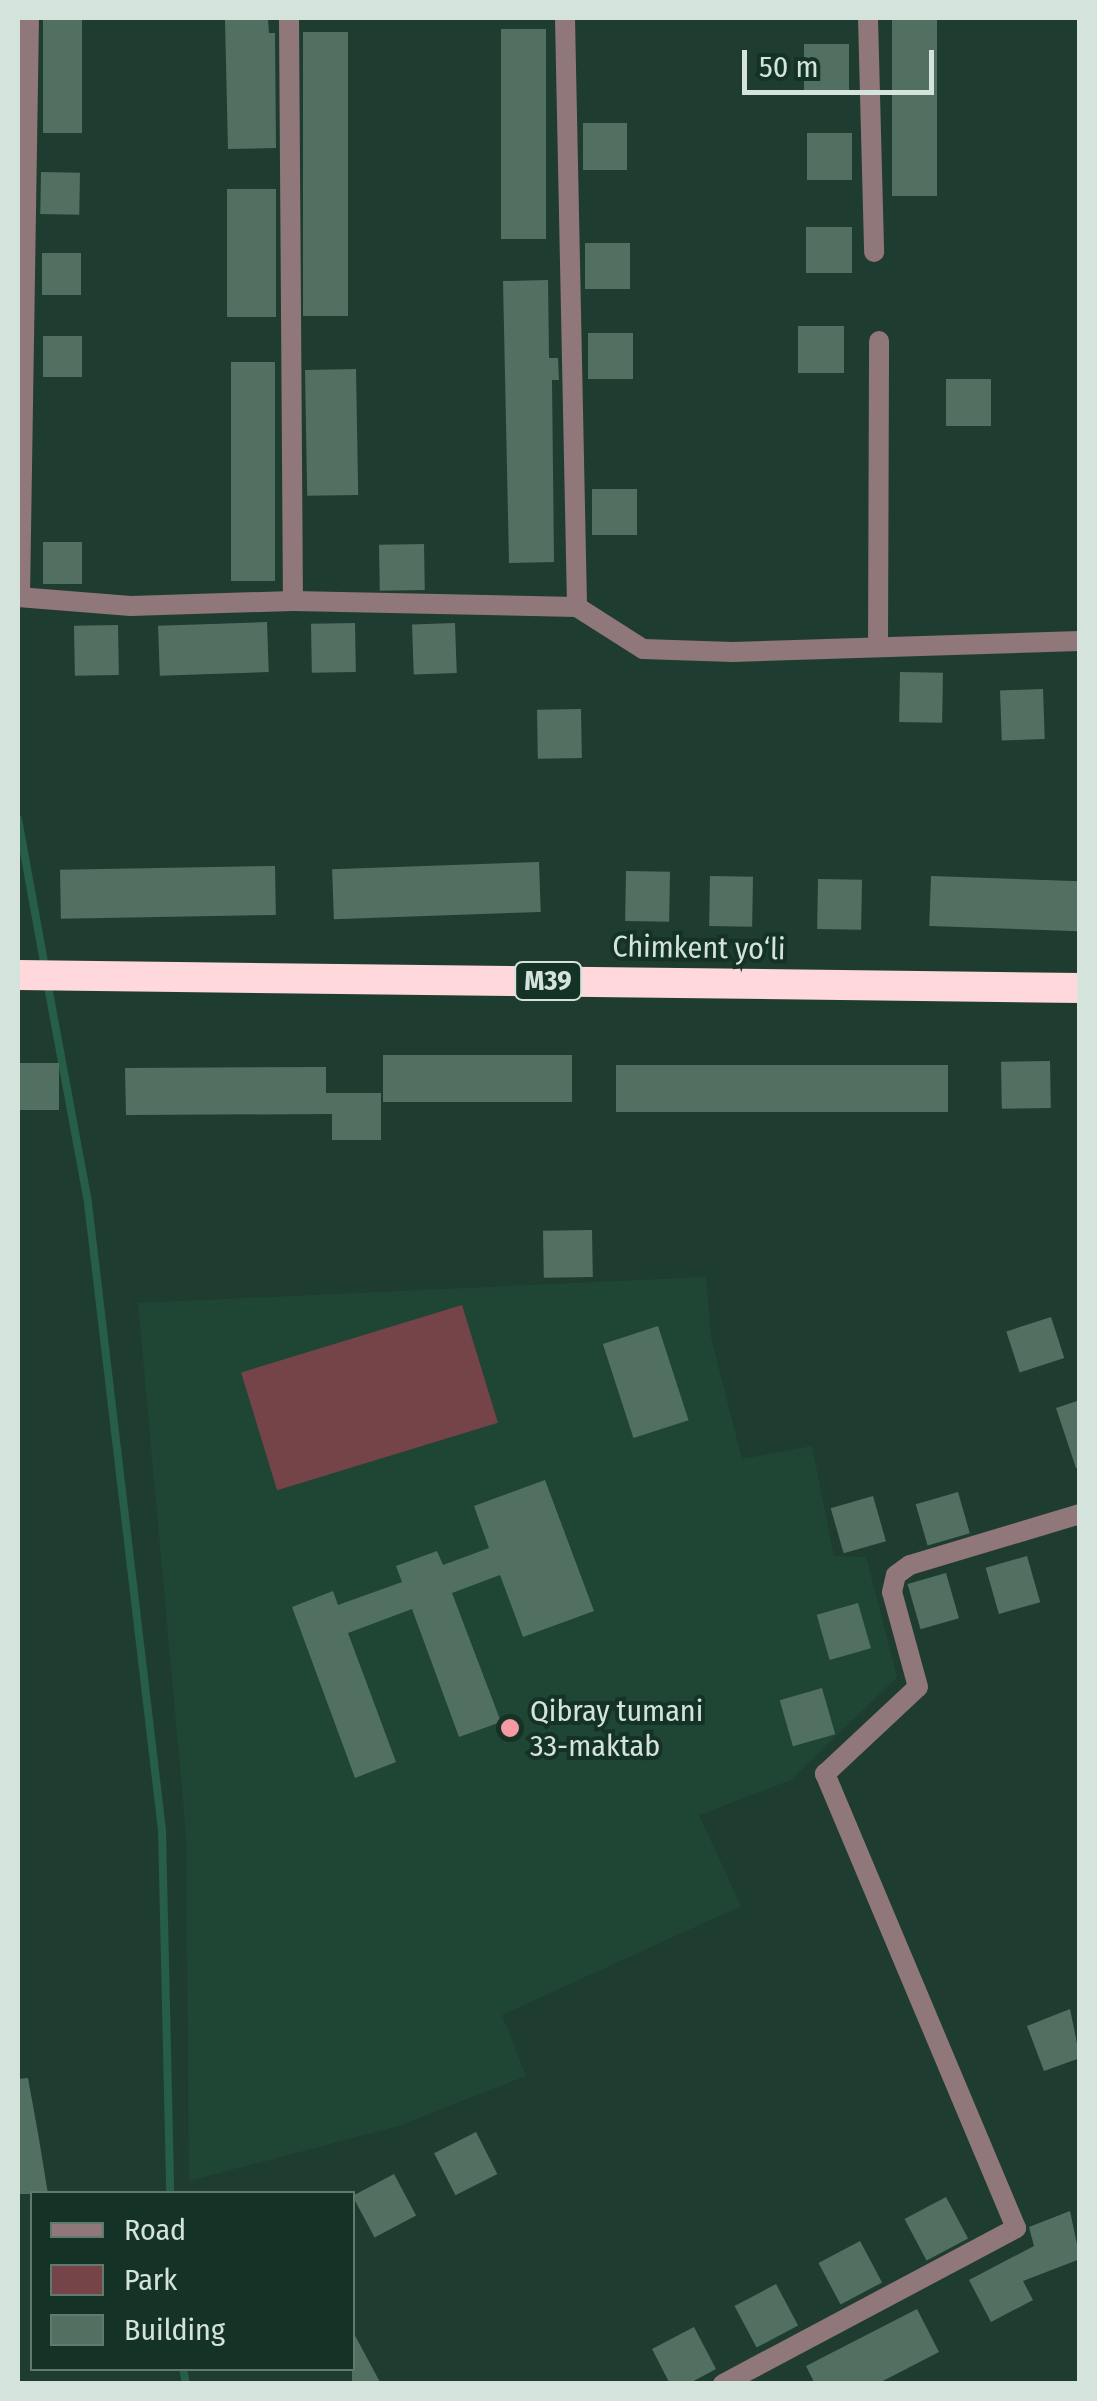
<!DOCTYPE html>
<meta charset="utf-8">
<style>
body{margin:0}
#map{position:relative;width:1097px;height:2401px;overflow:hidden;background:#1f3c30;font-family:"Fira Sans Condensed",sans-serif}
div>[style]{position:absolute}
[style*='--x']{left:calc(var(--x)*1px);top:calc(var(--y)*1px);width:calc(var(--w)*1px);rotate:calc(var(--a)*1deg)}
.built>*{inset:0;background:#1f4535}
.green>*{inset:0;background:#754449;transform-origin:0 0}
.stream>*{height:8px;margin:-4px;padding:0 4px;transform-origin:4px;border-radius:4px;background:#265e48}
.building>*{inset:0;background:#517062;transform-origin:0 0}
.street>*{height:20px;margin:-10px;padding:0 10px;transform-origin:10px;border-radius:10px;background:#907779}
.highway>*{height:30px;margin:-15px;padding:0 15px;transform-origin:15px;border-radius:15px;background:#fed8db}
.dots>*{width:28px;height:28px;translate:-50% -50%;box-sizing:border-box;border:5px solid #153226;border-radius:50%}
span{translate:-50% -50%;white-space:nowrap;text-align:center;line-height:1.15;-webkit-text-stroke:8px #153226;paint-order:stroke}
.shield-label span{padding:2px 8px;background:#153226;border:2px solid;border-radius:8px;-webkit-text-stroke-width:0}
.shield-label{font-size:28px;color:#d4e4dc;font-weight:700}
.street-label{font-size:30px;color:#d4e4dc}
.poi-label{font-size:30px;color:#d4e4dc}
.left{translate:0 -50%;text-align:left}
.frame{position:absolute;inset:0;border:20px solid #d4e4dc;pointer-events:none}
.legend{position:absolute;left:30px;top:2191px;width:325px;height:180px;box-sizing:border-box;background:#153226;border:2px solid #61796f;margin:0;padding:12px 18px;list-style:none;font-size:30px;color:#d4e4dc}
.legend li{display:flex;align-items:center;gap:20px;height:50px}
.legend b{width:50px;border:2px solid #61796f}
.scale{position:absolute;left:742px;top:50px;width:192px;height:45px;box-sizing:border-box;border:5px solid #d4e4dc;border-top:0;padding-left:12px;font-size:30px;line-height:35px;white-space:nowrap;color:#d4e4dc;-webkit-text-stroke:8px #153226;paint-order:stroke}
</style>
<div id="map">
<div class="built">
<i style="clip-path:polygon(706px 1277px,711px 1338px,742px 1459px,812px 1446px,834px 1556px,866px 1557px,897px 1677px,791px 1780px,699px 1815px,741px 1906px,502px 2015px,526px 2076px,398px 2126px,189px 2181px,186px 1833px,138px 1303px)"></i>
</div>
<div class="green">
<i style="left:462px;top:1305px;width:123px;height:231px;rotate:73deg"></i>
</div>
<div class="stream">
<i style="--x:18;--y:819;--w:150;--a:79.7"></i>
<i style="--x:47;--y:981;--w:226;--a:79.5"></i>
<i style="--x:88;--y:1203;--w:631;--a:83.27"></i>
<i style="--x:162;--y:1830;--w:364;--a:88.7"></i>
<i style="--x:183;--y:2368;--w:16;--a:79"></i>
</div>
<div class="building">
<i style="left:43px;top:18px;width:39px;height:115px"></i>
<i style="left:892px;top:18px;width:45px;height:178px"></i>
<i style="clip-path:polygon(268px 19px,269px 33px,275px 33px,276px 148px,228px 149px,225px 20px)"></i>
<i style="left:546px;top:29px;width:210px;height:45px;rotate:90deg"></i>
<i style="left:348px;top:32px;width:284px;height:45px;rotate:90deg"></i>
<i style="left:804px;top:44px;width:45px;height:47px"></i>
<i style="left:583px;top:123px;width:44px;height:47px"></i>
<i style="left:807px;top:133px;width:45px;height:47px"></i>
<i style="left:41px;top:172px;width:39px;height:42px;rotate:1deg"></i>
<i style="left:276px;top:189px;width:128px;height:49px;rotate:90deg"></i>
<i style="left:806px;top:227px;width:46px;height:46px"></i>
<i style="left:585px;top:243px;width:45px;height:46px"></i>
<i style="left:42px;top:253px;width:39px;height:42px"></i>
<i style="clip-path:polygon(548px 280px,549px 358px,558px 358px,559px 380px,552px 380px,554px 562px,509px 563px,503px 281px)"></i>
<i style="left:798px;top:326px;width:46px;height:47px"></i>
<i style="left:588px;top:333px;width:45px;height:46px"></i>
<i style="left:43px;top:336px;width:39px;height:41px"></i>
<i style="left:275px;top:362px;width:219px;height:44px;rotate:90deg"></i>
<i style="left:356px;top:369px;width:126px;height:51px;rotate:89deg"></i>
<i style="left:946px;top:379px;width:45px;height:47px"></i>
<i style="left:592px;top:489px;width:45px;height:46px"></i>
<i style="left:43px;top:542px;width:39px;height:42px"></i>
<i style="left:424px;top:544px;width:46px;height:45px;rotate:89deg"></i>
<i style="left:267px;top:622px;width:50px;height:109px;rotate:88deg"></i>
<i style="left:355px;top:623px;width:49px;height:44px;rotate:89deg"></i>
<i style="left:455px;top:623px;width:50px;height:43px;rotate:88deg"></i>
<i style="left:118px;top:625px;width:50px;height:44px;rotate:89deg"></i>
<i style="left:900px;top:672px;width:43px;height:50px;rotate:1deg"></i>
<i style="left:1043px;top:689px;width:50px;height:43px;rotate:88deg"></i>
<i style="left:581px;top:709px;width:49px;height:44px;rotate:89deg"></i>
<i style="left:539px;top:862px;width:50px;height:207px;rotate:88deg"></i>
<i style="left:275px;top:866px;width:49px;height:215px;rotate:89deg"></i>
<i style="left:626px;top:871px;width:44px;height:50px;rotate:1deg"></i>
<i style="left:710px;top:876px;width:43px;height:50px;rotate:1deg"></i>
<i style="left:931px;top:876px;width:149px;height:50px;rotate:2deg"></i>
<i style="left:818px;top:879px;width:44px;height:50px;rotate:1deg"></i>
<i style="left:383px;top:1055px;width:189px;height:47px"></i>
<i style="left:1050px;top:1061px;width:47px;height:49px;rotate:89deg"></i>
<i style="left:18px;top:1063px;width:41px;height:47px"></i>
<i style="left:616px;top:1065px;width:332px;height:47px"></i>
<i style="clip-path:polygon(326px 1067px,326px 1093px,381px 1093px,381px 1140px,332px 1140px,332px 1114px,126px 1115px,125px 1068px)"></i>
<i style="left:592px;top:1230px;width:47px;height:49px;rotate:89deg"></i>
<i style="left:1051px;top:1317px;width:43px;height:47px;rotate:72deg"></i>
<i style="left:658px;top:1326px;width:99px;height:58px;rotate:72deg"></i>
<i style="clip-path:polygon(1080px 1400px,1080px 1467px,1076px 1468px,1056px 1408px)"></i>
<i style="clip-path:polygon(545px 1480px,594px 1611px,523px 1637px,500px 1575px,452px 1593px,501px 1722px,459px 1737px,412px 1609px,348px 1633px,396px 1762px,355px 1778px,292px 1607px,333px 1591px,338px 1605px,402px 1582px,396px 1566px,437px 1551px,443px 1565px,489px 1548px,474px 1506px)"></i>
<i style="left:958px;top:1492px;width:43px;height:44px;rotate:74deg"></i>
<i style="left:873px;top:1496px;width:47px;height:44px;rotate:74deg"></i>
<i style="left:1027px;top:1556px;width:48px;height:43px;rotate:74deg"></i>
<i style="left:946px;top:1573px;width:47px;height:40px;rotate:74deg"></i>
<i style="left:858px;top:1603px;width:47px;height:43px;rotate:74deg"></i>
<i style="left:822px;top:1688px;width:48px;height:44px;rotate:74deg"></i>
<i style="clip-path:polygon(1070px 2009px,1080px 2058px,1044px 2071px,1027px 2026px)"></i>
<i style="clip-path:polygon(28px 2078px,39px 2139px,48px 2194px,18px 2194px,18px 2079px)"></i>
<i style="left:476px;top:2132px;width:47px;height:47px;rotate:63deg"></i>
<i style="left:394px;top:2174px;width:47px;height:47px;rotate:62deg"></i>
<i style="left:946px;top:2197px;width:47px;height:47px;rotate:62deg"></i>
<i style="clip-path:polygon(1070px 2211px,1080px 2259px,1023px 2281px,1033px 2300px,991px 2322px,969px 2280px,1034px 2246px,1029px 2227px)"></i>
<i style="left:860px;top:2241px;width:47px;height:47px;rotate:62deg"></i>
<i style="left:776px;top:2284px;width:47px;height:47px;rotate:62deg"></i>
<i style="clip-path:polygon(917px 2309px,939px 2352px,877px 2384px,815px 2384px,806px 2366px)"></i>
<i style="clip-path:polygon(694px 2327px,716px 2369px,688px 2384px,670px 2384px,652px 2349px)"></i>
<i style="clip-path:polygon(352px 2330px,381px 2384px,352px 2384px)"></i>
</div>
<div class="street">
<i style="--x:289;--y:18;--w:583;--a:89.61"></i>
<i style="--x:565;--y:18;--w:589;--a:88.83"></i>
<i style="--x:868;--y:18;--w:234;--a:88.5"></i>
<i style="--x:18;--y:597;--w:113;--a:4.6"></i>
<i style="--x:131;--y:606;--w:162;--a:-1.8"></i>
<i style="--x:293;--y:601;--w:284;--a:1.2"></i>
<i style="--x:577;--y:607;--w:78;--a:32.5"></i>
<i style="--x:643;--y:649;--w:90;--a:1.9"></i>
<i style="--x:733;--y:652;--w:347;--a:-1.8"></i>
<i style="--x:20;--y:597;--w:579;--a:-89.11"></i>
<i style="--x:878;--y:647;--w:306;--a:-89.8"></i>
<i style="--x:723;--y:2384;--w:332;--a:-28"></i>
<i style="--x:1016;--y:2228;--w:493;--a:-112.8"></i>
<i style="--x:825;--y:1774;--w:127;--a:-43.1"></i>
<i style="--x:918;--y:1687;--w:98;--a:-105.3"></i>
<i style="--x:892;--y:1592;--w:17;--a:-77"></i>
<i style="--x:896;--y:1575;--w:17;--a:-36"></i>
<i style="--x:910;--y:1565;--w:177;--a:-16.7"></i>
</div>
<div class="highway">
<i style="--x:18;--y:975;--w:1062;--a:0.7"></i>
</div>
<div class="dots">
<i style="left:510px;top:1728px;background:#f49aa3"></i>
</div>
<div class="shield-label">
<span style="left:548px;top:981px">M39</span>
</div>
<div class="street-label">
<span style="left:699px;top:948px;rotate:1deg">Chimkent yo‘li</span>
</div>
<div class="poi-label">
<span class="left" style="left:530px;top:1728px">Qibray tumani<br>33-maktab</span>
</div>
<div class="frame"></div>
<ul class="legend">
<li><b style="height:12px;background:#907779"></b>Road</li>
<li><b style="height:28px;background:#754449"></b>Park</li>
<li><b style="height:28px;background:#517062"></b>Building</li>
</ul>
<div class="scale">50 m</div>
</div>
